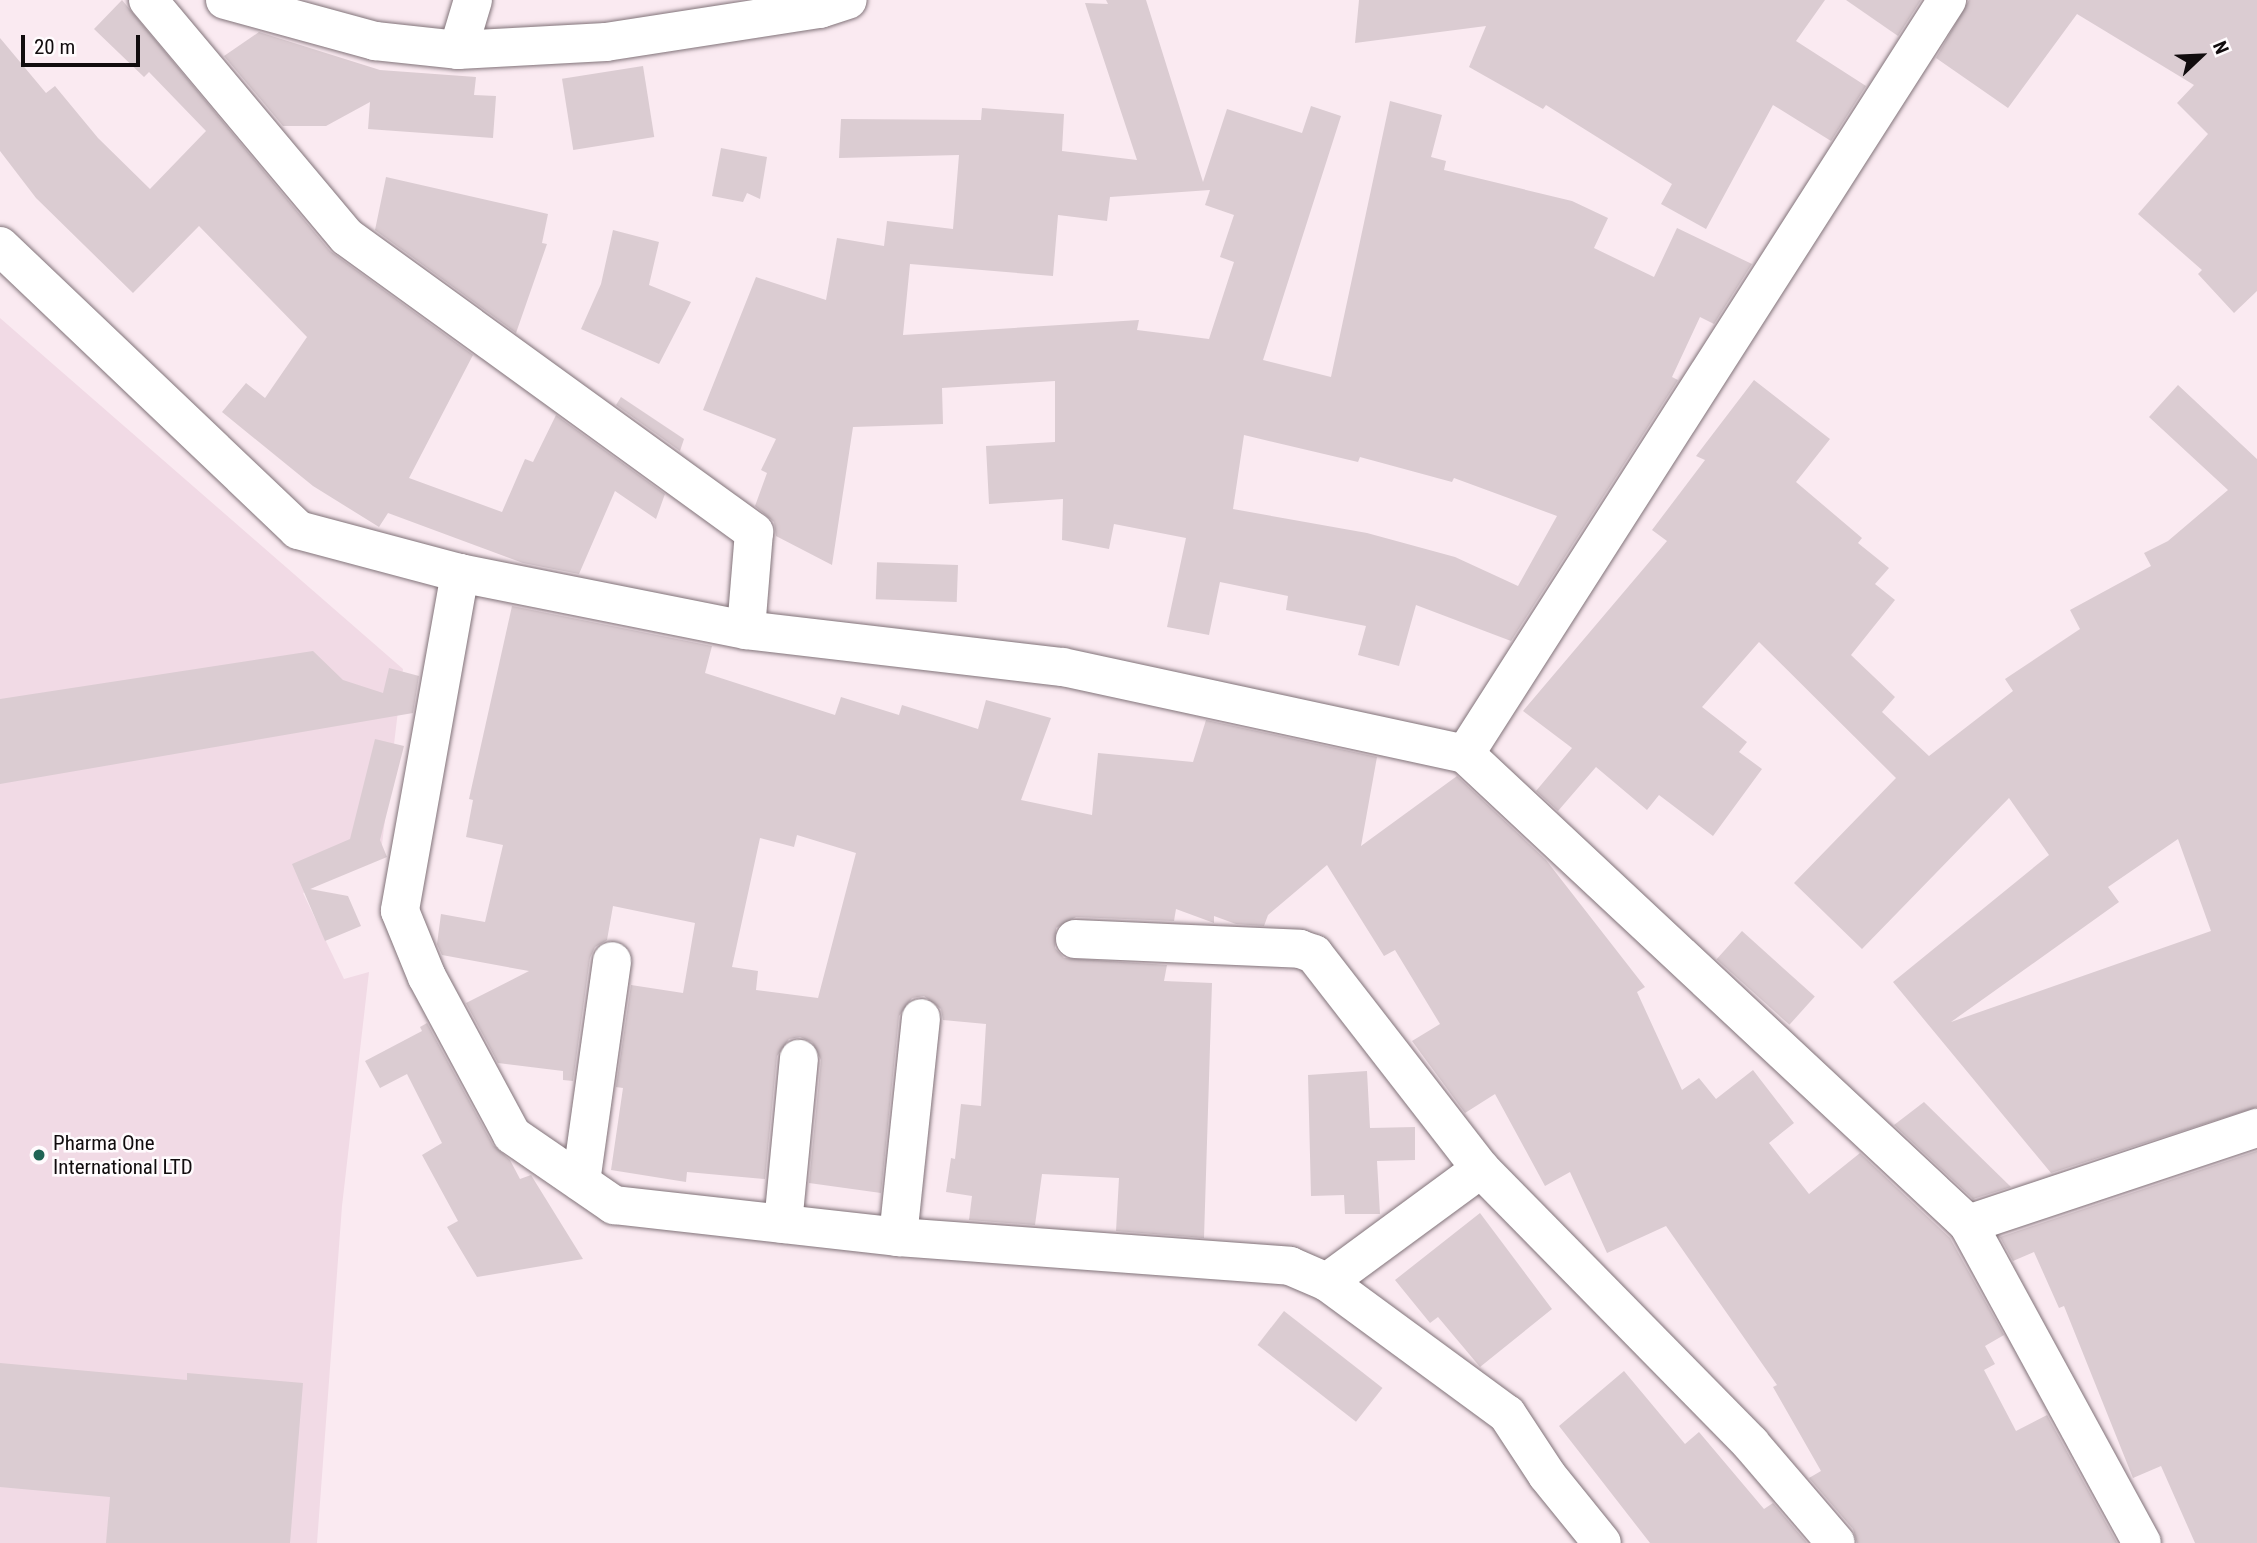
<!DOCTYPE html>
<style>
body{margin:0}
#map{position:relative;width:2257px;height:1543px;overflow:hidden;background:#faeaf1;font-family:"Roboto Condensed",sans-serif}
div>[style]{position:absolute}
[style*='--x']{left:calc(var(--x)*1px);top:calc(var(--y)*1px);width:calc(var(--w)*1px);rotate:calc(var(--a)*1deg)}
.built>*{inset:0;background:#f1dae5}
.building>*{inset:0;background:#dbccd2;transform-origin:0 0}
.roads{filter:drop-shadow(0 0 2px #817379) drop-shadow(0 0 2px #817379)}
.minor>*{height:38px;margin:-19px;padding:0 19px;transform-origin:19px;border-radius:19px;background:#fff}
.dots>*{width:19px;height:19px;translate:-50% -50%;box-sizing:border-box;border:4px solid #fffbfd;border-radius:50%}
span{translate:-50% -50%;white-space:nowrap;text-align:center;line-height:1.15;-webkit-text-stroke:5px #fffbfd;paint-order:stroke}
.poi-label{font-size:21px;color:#110c0e}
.left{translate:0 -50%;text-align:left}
.north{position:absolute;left:2166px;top:21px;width:70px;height:70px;-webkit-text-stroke:5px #fffbfd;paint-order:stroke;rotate:67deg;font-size:19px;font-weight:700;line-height:28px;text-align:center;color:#110c0e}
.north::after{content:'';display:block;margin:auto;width:24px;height:32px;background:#110c0e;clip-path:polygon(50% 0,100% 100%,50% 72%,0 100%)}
.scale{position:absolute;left:21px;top:35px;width:119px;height:32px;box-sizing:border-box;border:4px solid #110c0e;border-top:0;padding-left:9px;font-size:21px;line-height:24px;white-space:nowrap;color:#110c0e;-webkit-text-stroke:5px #fffbfd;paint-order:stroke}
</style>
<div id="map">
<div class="built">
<i style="clip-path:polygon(0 318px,403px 669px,381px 853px,303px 893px,344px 979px,369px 972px,342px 1206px,317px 1543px,0 1543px)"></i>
</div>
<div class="building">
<i style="clip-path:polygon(122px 0,330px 251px,473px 355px,409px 478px,502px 512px,525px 459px,533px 462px,556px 415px,665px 494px,656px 519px,615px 491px,579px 574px,523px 563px,388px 513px,379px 527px,313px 486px,222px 412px,246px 383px,265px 398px,307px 337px,199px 226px,133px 293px,36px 198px,0 151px,0 38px,46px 93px,55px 86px,98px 138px,150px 189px,206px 131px,149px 72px,144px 77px,94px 29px)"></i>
<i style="clip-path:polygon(evenodd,1106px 0,1146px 0,1203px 182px,1227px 109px,1302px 133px,1311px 106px,1341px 116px,1263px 360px,1331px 377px,1390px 101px,1442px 115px,1431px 157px,1446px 161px,1444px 170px,1572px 201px,1608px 218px,1594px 248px,1654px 277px,1677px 228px,1752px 264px,1714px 324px,1700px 317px,1672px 377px,1678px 380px,1511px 641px,1416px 605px,1399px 666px,1358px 655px,1366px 626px,1286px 610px,1288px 596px,1220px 582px,1209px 635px,1167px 627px,1186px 538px,1114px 524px,1109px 549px,1062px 540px,1063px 499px,989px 504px,986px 446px,1055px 442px,1055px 381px,942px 388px,943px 424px,853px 427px,832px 565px,776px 536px,774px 522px,755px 506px,767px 473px,761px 470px,776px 439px,703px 410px,756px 277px,826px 300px,837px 238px,884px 246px,887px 221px,953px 229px,959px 155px,839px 158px,841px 119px,981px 120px,982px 108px,1064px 114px,1062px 151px,1137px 160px,1085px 3px,1108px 4px,1106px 0,1210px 190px,1205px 205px,1234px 215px,1220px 257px,1234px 262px,1209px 339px,1137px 330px,1139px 320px,903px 335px,910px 264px,1053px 276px,1058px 215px,1107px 221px,1110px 197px,1210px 190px,1106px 0,1244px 435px,1358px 462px,1360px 457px,1452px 482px,1454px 478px,1557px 516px,1518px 586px,1455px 557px,1367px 533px,1233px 509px,1244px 435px)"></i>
<i style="clip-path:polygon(1359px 0,1825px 0,1796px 41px,1866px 86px,1831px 141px,1773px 105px,1706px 229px,1661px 204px,1672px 184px,1546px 105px,1543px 109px,1469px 67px,1486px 26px,1355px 43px)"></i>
<i style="clip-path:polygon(1846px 0,1921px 0,1898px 36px)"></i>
<i style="clip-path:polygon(1969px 0,2257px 0,2257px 291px,2234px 313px,2198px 274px,2202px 270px,2138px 214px,2208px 134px,2177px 103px,2194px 85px,2077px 14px,2008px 108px,1936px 58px)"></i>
<i style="clip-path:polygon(259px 32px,380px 70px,476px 77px,474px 95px,496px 96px,493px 138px,368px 129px,370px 102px,326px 126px,283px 126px,224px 56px)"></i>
<i style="left:643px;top:66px;width:72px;height:82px;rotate:81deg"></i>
<i style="clip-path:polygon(721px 148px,767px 157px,760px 199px,747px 193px,743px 202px,712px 196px)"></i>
<i style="clip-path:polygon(386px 177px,548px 214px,542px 243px,547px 244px,516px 333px,375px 230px)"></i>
<i style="clip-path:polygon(613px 230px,659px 242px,649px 285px,691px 302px,659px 364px,581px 329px,601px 284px)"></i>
<i style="clip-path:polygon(evenodd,1754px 380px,1830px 439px,1796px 482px,1862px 538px,1858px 543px,1889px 568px,1875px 584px,1895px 600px,1851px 655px,1895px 697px,1882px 712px,1929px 756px,2013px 691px,2005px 679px,2080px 629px,2070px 610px,2151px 566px,2144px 553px,2168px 541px,2228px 490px,2149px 417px,2178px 385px,2257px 459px,2257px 1107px,2051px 1173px,1893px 982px,2049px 855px,2009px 798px,1862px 949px,1794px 883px,1896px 778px,1759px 642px,1702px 707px,1747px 742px,1739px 752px,1762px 769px,1713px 836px,1659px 795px,1647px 810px,1596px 767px,1558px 811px,1536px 791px,1572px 748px,1523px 711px,1667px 541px,1652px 530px,1705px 460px,1696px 456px,1754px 380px,2178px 839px,2211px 931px,1951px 1022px,2119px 902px,2108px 887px,2178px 839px)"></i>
<i style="clip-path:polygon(621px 397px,684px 439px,680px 451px,616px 405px)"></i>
<i style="left:958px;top:565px;width:37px;height:81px;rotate:92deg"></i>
<i style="clip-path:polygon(evenodd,512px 606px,712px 646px,705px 673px,835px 715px,841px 697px,899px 715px,902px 705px,978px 729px,986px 700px,1051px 718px,1021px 800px,1092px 815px,1098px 753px,1193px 762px,1206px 720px,1377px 757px,1361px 846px,1457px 776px,1546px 860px,1645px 987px,1637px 992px,1682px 1090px,1699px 1078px,1716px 1099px,1753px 1070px,1794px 1123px,1769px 1143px,1809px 1194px,1860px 1153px,1950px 1238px,2004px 1335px,1985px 1346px,1995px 1364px,1984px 1370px,2016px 1431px,2047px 1415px,2117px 1543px,1857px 1543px,1853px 1529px,1809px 1478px,1821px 1471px,1773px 1387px,1777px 1385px,1666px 1226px,1607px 1253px,1570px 1172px,1545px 1186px,1495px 1094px,1465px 1113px,1412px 1041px,1440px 1024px,1395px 950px,1384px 956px,1327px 865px,1268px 915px,1264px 926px,1236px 924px,1214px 916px,1214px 923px,1176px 909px,1174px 921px,1076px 917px,1056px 928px,1055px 948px,1064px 958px,1167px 965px,1164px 981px,1212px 983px,1204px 1238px,1116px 1231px,1119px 1178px,1042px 1174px,1035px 1225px,969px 1220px,972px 1196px,946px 1192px,951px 1158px,955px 1159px,961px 1104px,981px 1106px,986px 1024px,943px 1020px,941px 1009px,924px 996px,912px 998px,899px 1016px,881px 1193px,809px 1183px,821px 1060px,812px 1042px,800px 1037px,789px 1039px,777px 1056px,765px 1179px,687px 1172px,686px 1182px,611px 1170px,623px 1088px,616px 1087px,631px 985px,683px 993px,695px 923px,613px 906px,607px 940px,595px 947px,590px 958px,573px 1081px,563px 1080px,563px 1071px,498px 1063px,466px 1003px,529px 971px,442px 955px,437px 944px,441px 914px,485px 922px,503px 845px,466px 837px,473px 800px,469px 799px,512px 606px,797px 835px,856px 853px,818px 998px,756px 990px,758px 971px,732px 967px,760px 838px,794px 847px,797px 835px)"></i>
<i style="clip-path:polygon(313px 651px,343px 680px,383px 693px,389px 668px,419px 676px,413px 713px,0 784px,0 699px)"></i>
<i style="clip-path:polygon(375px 739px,404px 746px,380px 840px,387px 857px,310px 889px,348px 896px,361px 926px,325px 941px,292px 864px,350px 839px)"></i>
<i style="left:1742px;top:931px;width:98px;height:38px;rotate:42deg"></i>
<i style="clip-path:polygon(427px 1023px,493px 1145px,510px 1160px,520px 1179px,531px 1175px,583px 1259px,477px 1277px,447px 1227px,458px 1221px,422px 1155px,442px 1143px,407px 1074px,380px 1088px,365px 1061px,422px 1031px,420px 1027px)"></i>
<i style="clip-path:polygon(1367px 1071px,1370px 1128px,1415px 1127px,1415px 1160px,1377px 1161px,1380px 1214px,1345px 1214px,1344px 1195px,1311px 1196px,1308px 1075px)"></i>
<i style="clip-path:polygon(1924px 1102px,2011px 1187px,1973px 1199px,1894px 1125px)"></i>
<i style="clip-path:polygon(2257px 1151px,2257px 1543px,2195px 1543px,2161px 1466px,2133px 1478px,2064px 1306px,2059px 1308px,2034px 1252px,2013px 1261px,2000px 1237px)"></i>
<i style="clip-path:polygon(1480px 1213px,1552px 1309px,1480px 1367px,1438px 1317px,1430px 1323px,1395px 1280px)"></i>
<i style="left:1284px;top:1311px;width:125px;height:43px;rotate:38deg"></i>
<i style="clip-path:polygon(0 1363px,187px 1380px,187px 1373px,303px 1383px,290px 1543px,106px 1543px,110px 1497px,0 1487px)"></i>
<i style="clip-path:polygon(1624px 1371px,1685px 1444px,1699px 1432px,1764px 1509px,1773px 1503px,1807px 1543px,1650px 1543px,1559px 1426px)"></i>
</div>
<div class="roads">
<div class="minor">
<i style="--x:148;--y:0;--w:309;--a:50"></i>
<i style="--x:347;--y:237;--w:503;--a:35.94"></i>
<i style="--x:754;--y:532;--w:98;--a:94.7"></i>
<i style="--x:225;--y:0;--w:156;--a:15.3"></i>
<i style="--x:375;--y:41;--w:83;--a:6.2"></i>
<i style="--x:458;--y:50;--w:148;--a:-3.1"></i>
<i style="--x:606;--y:42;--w:217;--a:-8.8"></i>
<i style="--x:820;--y:9;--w:29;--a:-18"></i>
<i style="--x:458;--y:50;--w:52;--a:-73.3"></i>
<i style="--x:0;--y:246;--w:412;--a:43.6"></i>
<i style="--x:298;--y:530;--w:168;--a:14.9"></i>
<i style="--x:460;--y:573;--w:292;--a:11.3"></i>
<i style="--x:746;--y:630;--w:319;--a:6.7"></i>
<i style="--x:1063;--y:667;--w:411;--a:12.2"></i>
<i style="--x:1465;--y:754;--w:688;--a:43.06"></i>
<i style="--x:1968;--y:1224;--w:363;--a:61.4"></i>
<i style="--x:460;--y:573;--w:343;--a:100.1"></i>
<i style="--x:400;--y:911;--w:71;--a:67.8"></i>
<i style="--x:427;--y:977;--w:179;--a:61.7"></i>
<i style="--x:512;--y:1135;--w:124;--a:34.5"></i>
<i style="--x:614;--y:1205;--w:286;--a:6.4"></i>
<i style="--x:898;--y:1237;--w:393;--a:4.2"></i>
<i style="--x:1290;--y:1266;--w:40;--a:23.4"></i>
<i style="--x:1327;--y:1282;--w:223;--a:36.3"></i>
<i style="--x:1507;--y:1414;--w:73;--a:56.7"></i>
<i style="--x:1547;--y:1475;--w:87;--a:51"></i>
<i style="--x:1465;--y:754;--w:895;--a:-57.41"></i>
<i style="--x:1075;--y:939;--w:225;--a:2.5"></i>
<i style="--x:1300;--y:949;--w:15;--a:20"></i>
<i style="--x:1314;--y:954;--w:272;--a:52.2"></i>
<i style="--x:1481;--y:1169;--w:385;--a:45.5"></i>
<i style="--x:1751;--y:1444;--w:130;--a:49.4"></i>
<i style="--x:581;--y:1182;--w:223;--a:-82"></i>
<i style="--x:783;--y:1224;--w:166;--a:-84.5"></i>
<i style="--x:1968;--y:1224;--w:305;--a:-18.4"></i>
<i style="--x:898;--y:1237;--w:220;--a:-84"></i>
<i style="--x:1327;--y:1282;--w:191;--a:-36.3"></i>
</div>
</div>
<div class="dots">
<i style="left:39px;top:1155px;background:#206455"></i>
</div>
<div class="poi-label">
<span class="left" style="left:53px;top:1155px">Pharma One<br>International LTD</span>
</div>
<div class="north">N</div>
<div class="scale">20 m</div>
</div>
